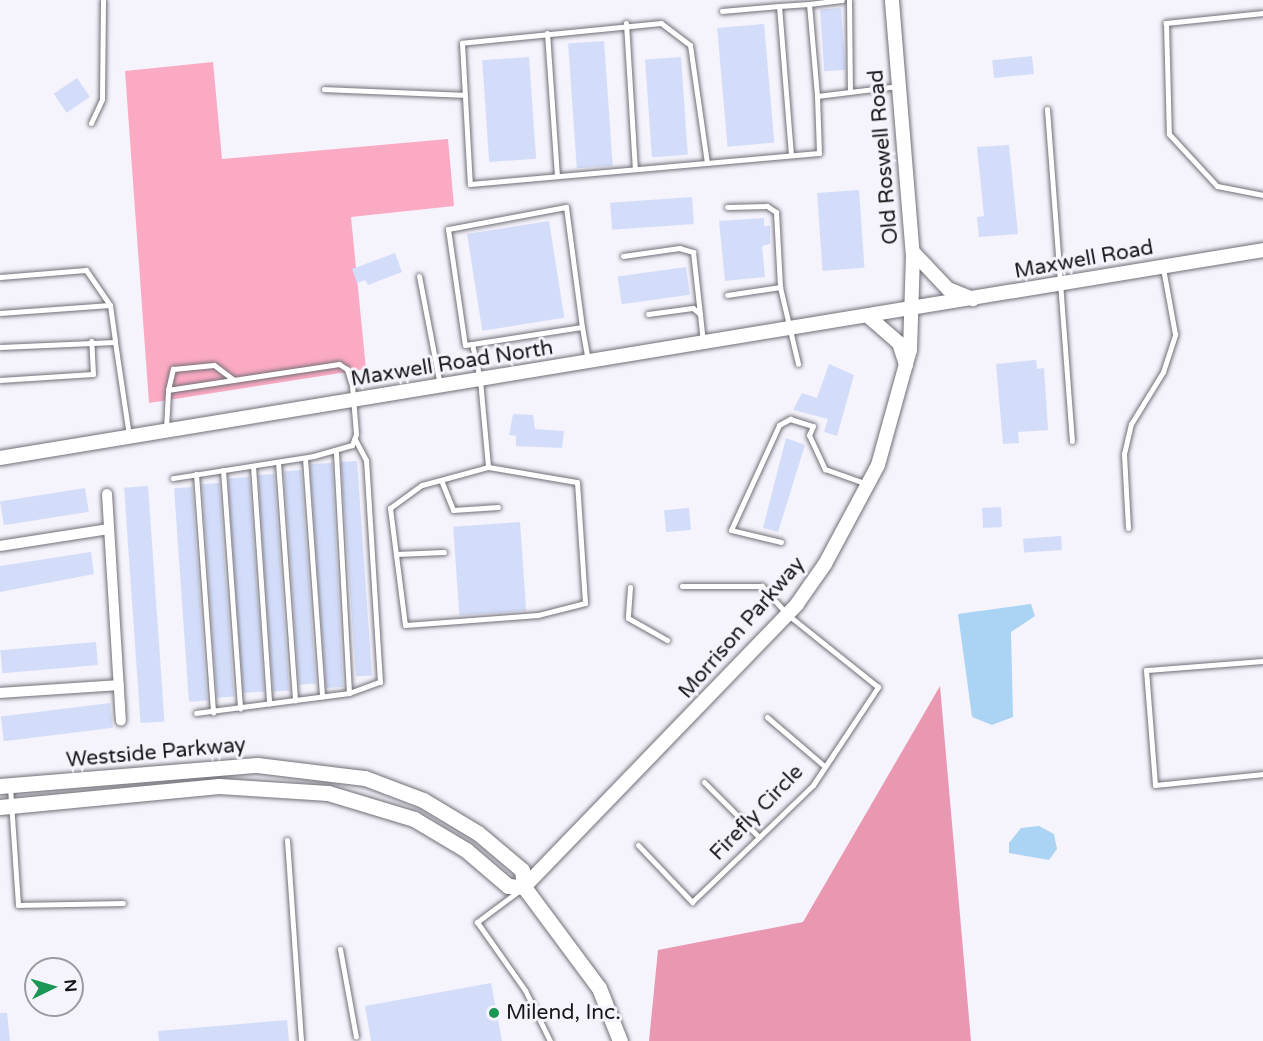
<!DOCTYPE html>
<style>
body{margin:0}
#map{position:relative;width:1263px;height:1041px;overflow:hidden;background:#f5f3fb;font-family:"Varela Round",sans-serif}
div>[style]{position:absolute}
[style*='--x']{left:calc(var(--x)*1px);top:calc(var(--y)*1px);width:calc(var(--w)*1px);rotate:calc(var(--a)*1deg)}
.green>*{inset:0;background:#fbaac3}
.forest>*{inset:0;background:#ea97b1}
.water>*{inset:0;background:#abd4f4}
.building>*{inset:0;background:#d3ddfa;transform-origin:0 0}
.roads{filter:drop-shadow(0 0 2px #716f76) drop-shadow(0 0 2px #716f76)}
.service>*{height:5px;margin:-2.5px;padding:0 2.5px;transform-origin:2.5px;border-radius:2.5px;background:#fff}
.minor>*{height:10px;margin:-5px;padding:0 5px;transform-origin:5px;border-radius:5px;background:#fff}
.tertiary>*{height:14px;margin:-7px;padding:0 7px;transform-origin:7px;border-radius:7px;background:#fff}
.secondary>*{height:15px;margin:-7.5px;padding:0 7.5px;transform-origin:7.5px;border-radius:7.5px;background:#fff}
.dots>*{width:16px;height:16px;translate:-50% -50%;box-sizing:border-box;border:3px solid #f5f3fb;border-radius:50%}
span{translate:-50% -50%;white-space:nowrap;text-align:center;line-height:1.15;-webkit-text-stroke:6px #f5f3fb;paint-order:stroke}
.street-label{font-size:21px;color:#161618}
.poi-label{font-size:21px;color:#161618}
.left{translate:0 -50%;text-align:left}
.north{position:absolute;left:24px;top:957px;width:60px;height:60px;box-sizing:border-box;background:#f5f3fb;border:2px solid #9c9ba0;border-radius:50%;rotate:85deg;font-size:16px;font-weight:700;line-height:24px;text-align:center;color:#161618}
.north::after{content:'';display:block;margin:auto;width:21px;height:27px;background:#1a9754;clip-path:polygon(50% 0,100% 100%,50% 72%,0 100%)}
</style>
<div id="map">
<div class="green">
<i style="clip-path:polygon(213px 62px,222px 159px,448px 139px,454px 206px,351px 217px,366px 369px,149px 403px,125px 71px)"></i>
</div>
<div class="forest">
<i style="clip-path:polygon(940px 686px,971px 1041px,649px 1041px,658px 950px,803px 922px)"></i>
</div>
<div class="water">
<i style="clip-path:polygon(1031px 604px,1035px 616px,1011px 632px,1013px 717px,992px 725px,972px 717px,958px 614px)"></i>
<i style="clip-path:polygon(1039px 826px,1054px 834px,1057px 849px,1049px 860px,1009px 853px,1009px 843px,1021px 828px)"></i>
</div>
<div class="building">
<i style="left:841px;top:8px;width:62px;height:21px;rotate:86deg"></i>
<i style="left:764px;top:24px;width:119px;height:47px;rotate:85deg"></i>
<i style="left:604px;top:41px;width:125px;height:36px;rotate:86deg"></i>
<i style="left:1032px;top:56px;width:18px;height:40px;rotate:84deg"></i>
<i style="left:529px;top:57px;width:102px;height:47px;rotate:86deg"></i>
<i style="left:681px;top:57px;width:98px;height:36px;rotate:86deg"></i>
<i style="left:77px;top:78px;width:23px;height:28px;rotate:56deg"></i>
<i style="clip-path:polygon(1009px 145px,1018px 234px,979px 237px,977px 217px,984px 216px,977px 147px)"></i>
<i style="left:859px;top:190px;width:78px;height:42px;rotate:86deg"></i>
<i style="left:692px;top:197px;width:27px;height:82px;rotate:86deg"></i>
<i style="clip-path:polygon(764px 218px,764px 226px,770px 226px,770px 244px,762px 246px,765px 277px,725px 281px,719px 221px)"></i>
<i style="left:549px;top:221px;width:98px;height:83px;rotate:81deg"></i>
<i style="clip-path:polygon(395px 253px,402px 272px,368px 285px,365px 280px,357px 283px,352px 269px)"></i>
<i style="left:686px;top:267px;width:28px;height:69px;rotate:82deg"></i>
<i style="clip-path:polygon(1036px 360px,1037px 369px,1044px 368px,1048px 430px,1018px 432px,1019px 443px,1003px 444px,996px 364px)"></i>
<i style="clip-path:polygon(829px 364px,854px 375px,837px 436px,824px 432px,828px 419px,793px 410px,802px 393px,817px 398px)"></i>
<i style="clip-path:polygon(513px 414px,533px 415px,535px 429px,564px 431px,562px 448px,516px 446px,516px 436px,509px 435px)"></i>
<i style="clip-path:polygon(786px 438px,805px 445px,778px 532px,763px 528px)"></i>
<i style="left:357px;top:461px;width:215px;height:16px;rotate:86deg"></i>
<i style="clip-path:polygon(332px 463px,343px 687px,326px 688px,310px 464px)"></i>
<i style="left:301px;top:470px;width:214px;height:17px;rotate:86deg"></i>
<i style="left:274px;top:474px;width:217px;height:16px;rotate:86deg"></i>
<i style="left:249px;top:477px;width:215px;height:21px;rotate:86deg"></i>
<i style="left:219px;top:483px;width:214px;height:17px;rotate:86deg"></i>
<i style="left:148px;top:486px;width:236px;height:24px;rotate:86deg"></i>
<i style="left:192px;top:487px;width:214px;height:18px;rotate:86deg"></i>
<i style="left:85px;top:488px;width:24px;height:86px;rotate:81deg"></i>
<i style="left:1001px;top:507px;width:20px;height:19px;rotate:87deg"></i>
<i style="left:689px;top:508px;width:22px;height:25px;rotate:85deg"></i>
<i style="left:520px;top:522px;width:89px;height:67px;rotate:86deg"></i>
<i style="left:1061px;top:536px;width:14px;height:38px;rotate:86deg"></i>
<i style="clip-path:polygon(91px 552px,94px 574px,0 592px,0 566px)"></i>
<i style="left:96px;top:642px;width:23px;height:96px;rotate:85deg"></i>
<i style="left:110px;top:703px;width:25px;height:110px;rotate:83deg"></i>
<i style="clip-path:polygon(491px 983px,502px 1041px,371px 1041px,365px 1006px)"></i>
<i style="clip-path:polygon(0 1013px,7px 1013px,10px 1041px,0 1041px)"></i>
<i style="clip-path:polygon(287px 1020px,289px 1041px,159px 1041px,158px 1031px)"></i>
</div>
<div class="roads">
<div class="service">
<i style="--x:849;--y:0;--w:92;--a:89.4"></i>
<i style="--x:809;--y:4;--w:33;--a:-7"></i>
<i style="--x:722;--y:11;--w:57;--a:-5"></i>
<i style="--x:1263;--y:13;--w:98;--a:174.1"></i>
<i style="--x:1166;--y:23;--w:111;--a:88.5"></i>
<i style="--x:1169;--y:134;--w:71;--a:47.3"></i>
<i style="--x:1217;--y:186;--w:47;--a:11.1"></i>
<i style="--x:626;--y:23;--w:146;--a:86.5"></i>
<i style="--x:547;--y:33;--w:143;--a:86"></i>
<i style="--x:324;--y:89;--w:141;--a:2.4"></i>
<i style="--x:1047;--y:109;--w:333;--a:85.7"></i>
<i style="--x:91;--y:123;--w:26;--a:-65"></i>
<i style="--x:102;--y:99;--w:99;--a:-89.4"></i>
<i style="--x:791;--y:155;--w:149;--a:-94.6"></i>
<i style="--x:779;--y:6;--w:30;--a:-4"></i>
<i style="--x:809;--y:4;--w:92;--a:85"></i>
<i style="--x:707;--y:163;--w:119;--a:-98.2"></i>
<i style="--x:690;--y:45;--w:36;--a:-143"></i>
<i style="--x:661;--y:23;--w:200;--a:174.3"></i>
<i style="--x:462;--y:43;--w:141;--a:86.8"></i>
<i style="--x:470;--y:184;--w:350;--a:-5.1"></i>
<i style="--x:819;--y:153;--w:57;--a:-92"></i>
<i style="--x:817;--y:96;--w:83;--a:-7"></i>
<i style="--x:727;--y:207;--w:40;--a:-1.4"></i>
<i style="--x:767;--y:206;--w:11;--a:34"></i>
<i style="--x:776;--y:212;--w:75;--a:86.9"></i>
<i style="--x:780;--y:287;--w:79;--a:76.8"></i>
<i style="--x:623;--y:256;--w:57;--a:-8.1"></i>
<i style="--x:679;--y:248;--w:15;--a:16"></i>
<i style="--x:693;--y:252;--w:62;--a:83.6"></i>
<i style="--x:419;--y:276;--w:111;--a:79.1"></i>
<i style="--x:0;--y:277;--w:86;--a:-4.7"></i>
<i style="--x:86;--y:270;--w:42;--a:55.6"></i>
<i style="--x:110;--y:305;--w:37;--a:82"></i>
<i style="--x:727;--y:295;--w:54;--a:-8.6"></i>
<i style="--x:0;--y:313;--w:110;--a:-4.2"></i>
<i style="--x:648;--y:314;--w:45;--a:-7.6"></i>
<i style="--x:693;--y:308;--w:9;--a:41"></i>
<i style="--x:700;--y:314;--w:27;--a:84"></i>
<i style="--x:582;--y:327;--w:35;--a:80"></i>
<i style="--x:472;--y:344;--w:111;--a:-8.8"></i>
<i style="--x:582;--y:327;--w:121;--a:-97.6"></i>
<i style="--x:566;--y:207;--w:120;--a:169.4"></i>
<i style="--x:448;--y:229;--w:117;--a:81.7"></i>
<i style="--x:465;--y:345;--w:7;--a:-8"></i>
<i style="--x:472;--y:344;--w:37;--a:77"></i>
<i style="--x:480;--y:380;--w:87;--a:84.7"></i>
<i style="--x:488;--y:467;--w:90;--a:9.6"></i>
<i style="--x:577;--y:482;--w:121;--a:86.2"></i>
<i style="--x:585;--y:603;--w:49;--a:165.7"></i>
<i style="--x:538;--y:615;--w:133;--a:175.7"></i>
<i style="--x:405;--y:625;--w:118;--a:-97.3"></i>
<i style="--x:390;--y:508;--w:39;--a:-36"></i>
<i style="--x:422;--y:485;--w:68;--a:-15.3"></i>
<i style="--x:0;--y:347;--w:115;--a:-2.5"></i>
<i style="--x:115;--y:342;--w:95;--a:81.5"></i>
<i style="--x:0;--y:380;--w:93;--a:-3.7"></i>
<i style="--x:93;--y:374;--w:33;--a:-93"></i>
<i style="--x:168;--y:390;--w:22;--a:-77"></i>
<i style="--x:173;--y:369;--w:41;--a:-5.6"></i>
<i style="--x:214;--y:365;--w:25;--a:37"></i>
<i style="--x:166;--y:429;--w:39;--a:-87"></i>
<i style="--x:168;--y:390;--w:6;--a:-9"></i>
<i style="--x:174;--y:389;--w:167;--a:-8.6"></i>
<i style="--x:339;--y:364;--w:9;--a:32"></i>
<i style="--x:347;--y:369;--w:17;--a:73"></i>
<i style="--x:352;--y:385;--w:49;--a:85.3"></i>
<i style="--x:356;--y:434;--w:12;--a:110"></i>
<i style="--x:352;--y:445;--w:40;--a:164"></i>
<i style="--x:314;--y:456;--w:143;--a:171.1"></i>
<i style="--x:305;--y:458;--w:239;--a:85.9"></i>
<i style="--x:278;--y:462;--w:239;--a:85.9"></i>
<i style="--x:253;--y:466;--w:238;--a:86.1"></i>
<i style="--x:223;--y:470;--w:239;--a:85.9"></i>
<i style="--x:196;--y:474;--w:239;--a:85.9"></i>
<i style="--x:441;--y:480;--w:32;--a:68"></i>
<i style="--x:453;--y:510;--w:45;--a:-3.8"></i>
<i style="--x:1128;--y:528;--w:74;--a:-93.1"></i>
<i style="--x:1124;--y:454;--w:31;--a:-77"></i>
<i style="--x:1131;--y:424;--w:61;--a:-58.4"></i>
<i style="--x:1163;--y:372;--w:40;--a:-72"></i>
<i style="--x:1175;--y:334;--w:67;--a:-100.3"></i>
<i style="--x:781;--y:542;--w:51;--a:-166.5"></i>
<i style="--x:731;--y:530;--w:115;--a:-65.4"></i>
<i style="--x:779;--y:425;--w:13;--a:-29"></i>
<i style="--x:790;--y:419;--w:24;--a:17"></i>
<i style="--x:813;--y:426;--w:10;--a:114"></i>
<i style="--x:809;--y:435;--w:38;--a:65"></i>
<i style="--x:825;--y:469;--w:45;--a:19.7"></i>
<i style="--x:396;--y:554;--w:48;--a:-2.4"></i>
<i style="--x:630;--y:587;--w:31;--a:94"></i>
<i style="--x:628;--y:618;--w:45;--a:29.4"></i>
<i style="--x:1263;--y:661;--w:117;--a:175.6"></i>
<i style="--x:1146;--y:670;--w:115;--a:85.5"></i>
<i style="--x:1155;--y:785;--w:109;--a:-5.8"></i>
<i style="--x:349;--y:693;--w:33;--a:-20"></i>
<i style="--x:380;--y:682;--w:222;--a:-93.6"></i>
<i style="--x:366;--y:460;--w:24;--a:-118"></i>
<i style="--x:196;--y:713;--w:154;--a:-7.4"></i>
<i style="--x:349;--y:693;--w:241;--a:-93.1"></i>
<i style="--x:767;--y:717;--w:74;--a:40.6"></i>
<i style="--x:704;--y:782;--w:78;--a:45"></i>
<i style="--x:10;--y:787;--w:118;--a:86.1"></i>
<i style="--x:18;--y:905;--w:105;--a:-1.1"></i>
<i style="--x:287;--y:840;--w:201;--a:86"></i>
<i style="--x:638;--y:845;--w:79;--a:46.5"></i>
<i style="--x:692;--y:902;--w:168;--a:-44"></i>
<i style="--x:813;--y:785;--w:118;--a:-56.4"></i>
<i style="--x:878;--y:687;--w:117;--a:-141.3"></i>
<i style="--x:787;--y:614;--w:38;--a:-132"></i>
<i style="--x:762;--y:586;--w:80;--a:180"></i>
<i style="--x:520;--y:890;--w:54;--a:143.3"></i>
<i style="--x:477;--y:922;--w:83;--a:54.8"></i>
<i style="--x:525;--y:990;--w:57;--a:63.9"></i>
<i style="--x:340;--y:949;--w:89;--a:79.7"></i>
</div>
<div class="minor">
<i style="--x:107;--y:494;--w:227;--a:86.5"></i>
<i style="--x:0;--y:546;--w:110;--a:-8.9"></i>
<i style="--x:0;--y:693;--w:119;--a:-3.8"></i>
</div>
<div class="tertiary">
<i style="--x:913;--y:252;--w:51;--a:46.6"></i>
<i style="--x:948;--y:289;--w:27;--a:22"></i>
<i style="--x:869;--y:317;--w:40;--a:41"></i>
<i style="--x:899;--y:343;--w:23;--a:72"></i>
<i style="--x:0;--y:458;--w:1280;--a:-9.35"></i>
<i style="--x:524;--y:887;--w:393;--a:-46"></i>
<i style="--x:797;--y:604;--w:49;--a:-55"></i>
<i style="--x:825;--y:564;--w:112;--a:-61.8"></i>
<i style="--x:878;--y:465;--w:119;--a:-74.5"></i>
<i style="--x:910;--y:350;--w:93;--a:-88.2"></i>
<i style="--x:913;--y:257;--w:258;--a:-94.7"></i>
</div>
<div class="secondary">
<i style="--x:0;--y:786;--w:258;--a:-4.7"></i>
<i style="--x:257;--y:765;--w:109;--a:6.9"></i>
<i style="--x:365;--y:778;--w:62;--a:20.8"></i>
<i style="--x:423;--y:800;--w:64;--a:31"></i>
<i style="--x:478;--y:833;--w:57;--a:40.1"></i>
<i style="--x:522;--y:870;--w:17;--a:83"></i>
<i style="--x:524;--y:887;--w:126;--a:53.4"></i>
<i style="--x:599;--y:988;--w:57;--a:68.4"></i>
<i style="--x:0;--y:807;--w:220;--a:-5.5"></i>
<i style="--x:219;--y:786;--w:109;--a:3.7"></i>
<i style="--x:328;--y:793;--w:90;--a:16.8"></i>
<i style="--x:414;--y:819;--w:61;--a:30.8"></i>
<i style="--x:466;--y:850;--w:55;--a:40.6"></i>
<i style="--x:508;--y:886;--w:16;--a:4"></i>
</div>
</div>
<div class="dots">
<i style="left:494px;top:1013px;background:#1a9754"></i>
</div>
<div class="street-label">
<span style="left:884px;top:157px;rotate:-95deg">Old Roswell Road</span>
<span style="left:1084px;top:260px;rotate:-10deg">Maxwell Road</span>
<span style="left:452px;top:364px;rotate:-9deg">Maxwell Road North</span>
<span style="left:742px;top:628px;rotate:-49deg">Morrison Parkway</span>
<span style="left:156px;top:753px;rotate:-5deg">Westside Parkway</span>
<span style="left:757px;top:813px;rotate:-46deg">Firefly Circle</span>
</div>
<div class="poi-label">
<span class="left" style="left:506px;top:1013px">Milend, Inc.</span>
</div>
<div class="north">N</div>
</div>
